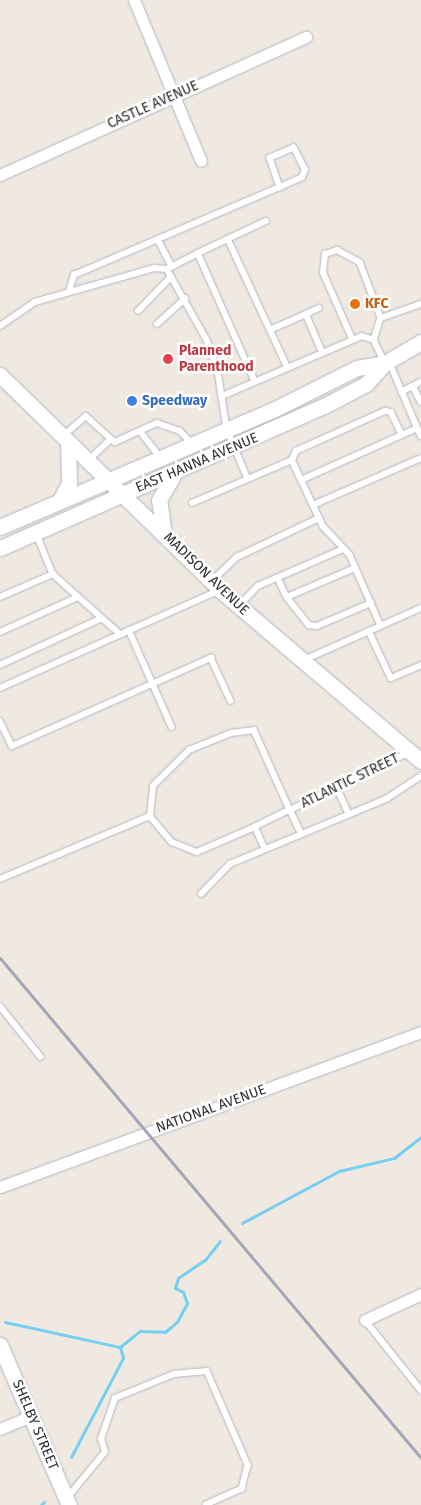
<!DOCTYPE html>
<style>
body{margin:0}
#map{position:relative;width:421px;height:1505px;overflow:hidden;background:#efe9e1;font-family:"Fira Sans",sans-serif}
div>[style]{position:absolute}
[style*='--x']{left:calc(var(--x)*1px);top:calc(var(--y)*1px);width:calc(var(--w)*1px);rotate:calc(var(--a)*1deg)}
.stream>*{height:3px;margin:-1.5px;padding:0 1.5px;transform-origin:1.5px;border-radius:1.5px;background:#75cff0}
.roads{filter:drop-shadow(0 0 1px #b4b7c1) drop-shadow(0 0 1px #b4b7c1)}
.lane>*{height:5.5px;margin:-2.75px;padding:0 2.75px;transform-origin:2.75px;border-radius:2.75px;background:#fff}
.street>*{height:11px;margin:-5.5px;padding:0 5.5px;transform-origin:5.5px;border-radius:5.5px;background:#fff}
.secondary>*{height:15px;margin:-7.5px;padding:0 7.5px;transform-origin:7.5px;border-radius:7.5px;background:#fff}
.rail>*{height:3px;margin:-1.5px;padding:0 1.5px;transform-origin:1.5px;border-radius:1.5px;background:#a3a6b8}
.dots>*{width:14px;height:14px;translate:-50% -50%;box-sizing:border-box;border:2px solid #fff;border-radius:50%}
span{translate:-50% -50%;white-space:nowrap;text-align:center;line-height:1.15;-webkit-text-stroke:5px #fff;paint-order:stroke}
.street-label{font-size:14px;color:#2e2e2e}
.food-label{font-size:14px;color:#c56008;font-weight:700}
.left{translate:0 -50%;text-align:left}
.health-label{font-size:14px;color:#be3a42;font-weight:700}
.shop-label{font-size:14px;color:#366cbe;font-weight:700}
</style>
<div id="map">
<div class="stream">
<i style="--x:242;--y:1223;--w:110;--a:-28.2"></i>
<i style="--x:339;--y:1171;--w:57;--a:-13.3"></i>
<i style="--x:394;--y:1158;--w:34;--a:-38"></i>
<i style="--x:5;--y:1322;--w:118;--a:12.3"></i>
<i style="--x:120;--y:1347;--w:26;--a:-39"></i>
<i style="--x:140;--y:1331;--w:25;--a:2"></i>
<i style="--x:165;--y:1332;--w:16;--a:-40"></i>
<i style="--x:177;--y:1322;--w:21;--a:-62"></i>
<i style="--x:187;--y:1303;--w:12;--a:-110"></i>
<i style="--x:183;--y:1292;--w:9;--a:-153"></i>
<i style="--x:175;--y:1288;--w:10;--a:-73"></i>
<i style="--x:178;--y:1278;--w:32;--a:-34"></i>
<i style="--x:205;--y:1260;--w:24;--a:-52"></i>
<i style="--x:71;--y:1457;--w:112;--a:-62.3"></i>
<i style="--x:123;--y:1358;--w:11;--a:-105"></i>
<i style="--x:41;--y:1505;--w:4;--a:-45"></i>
</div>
<div class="roads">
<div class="lane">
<i style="--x:158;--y:239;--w:30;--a:63"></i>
<i style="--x:228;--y:239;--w:140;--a:65.1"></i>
<i style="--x:198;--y:253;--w:75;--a:-25.2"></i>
<i style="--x:167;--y:269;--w:35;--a:-27"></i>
<i style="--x:198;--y:253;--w:140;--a:66"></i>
<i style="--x:69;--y:292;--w:18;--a:-74"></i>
<i style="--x:74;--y:275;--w:13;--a:-23"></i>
<i style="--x:86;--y:270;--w:78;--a:-23.3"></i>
<i style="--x:158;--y:239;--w:133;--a:-23.1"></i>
<i style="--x:280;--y:187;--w:24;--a:-24"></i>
<i style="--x:302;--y:177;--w:8;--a:-67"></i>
<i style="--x:305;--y:170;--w:25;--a:-117"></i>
<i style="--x:294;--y:148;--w:26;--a:157"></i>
<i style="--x:270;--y:158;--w:31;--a:71"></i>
<i style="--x:138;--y:311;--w:47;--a:-45.9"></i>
<i style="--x:306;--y:314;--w:14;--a:-25"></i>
<i style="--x:381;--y:318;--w:42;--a:-19.3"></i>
<i style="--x:157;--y:324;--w:38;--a:-42"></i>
<i style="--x:0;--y:326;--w:42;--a:-34.4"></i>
<i style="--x:35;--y:302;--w:124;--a:-15.9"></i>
<i style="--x:154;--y:268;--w:13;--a:4"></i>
<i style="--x:167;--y:269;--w:81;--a:60.6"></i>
<i style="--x:207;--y:340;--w:33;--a:70"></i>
<i style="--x:218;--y:371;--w:59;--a:81.2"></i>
<i style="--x:227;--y:429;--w:54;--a:67.2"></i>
<i style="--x:270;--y:330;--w:39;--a:-24"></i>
<i style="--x:306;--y:314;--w:40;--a:66.6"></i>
<i style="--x:352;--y:339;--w:72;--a:-113.7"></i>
<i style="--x:323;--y:273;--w:19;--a:-84"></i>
<i style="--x:325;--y:254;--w:13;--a:-18"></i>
<i style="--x:337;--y:250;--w:26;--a:28"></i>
<i style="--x:360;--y:262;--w:60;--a:69.4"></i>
<i style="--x:381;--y:318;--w:23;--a:108"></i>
<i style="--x:390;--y:363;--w:79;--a:67"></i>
<i style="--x:413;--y:386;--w:18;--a:63"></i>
<i style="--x:401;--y:392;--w:22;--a:-27"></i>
<i style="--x:222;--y:396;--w:152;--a:-23.2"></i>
<i style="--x:362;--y:336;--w:13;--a:18"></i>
<i style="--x:374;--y:340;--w:25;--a:64"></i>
<i style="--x:140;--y:431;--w:34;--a:52"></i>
<i style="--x:63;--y:436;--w:30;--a:-41"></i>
<i style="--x:86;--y:416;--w:39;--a:42"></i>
<i style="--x:115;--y:442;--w:46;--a:-24.3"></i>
<i style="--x:157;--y:423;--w:24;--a:19"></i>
<i style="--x:180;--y:431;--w:18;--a:45"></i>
<i style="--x:89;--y:460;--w:30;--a:-44"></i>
<i style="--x:292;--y:460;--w:10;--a:-66"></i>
<i style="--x:296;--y:451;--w:98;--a:-24.2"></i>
<i style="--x:385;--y:411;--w:6;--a:9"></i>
<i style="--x:391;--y:412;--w:25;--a:64"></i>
<i style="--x:301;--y:480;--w:127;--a:-24.1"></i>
<i style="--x:192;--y:503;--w:109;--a:-23.3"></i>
<i style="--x:292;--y:460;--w:73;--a:64.8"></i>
<i style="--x:323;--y:526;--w:40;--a:47"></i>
<i style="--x:350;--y:555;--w:77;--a:66.4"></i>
<i style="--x:313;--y:505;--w:118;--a:-23.5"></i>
<i style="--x:36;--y:532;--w:45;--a:68"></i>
<i style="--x:53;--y:574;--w:90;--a:41.8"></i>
<i style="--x:278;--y:578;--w:21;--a:65"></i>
<i style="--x:287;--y:597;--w:74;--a:-23.1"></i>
<i style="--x:212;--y:581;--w:35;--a:-44"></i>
<i style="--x:237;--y:557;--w:91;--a:-25.4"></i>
<i style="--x:0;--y:597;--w:58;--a:-23.5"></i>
<i style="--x:287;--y:597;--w:36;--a:52"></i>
<i style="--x:309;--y:625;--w:8;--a:7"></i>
<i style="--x:317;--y:626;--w:59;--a:-23.1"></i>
<i style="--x:240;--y:605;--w:26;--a:-47"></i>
<i style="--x:258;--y:586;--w:93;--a:-23.5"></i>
<i style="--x:129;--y:630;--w:106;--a:66.1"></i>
<i style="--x:369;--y:631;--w:52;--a:64.9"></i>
<i style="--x:391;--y:678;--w:33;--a:-23"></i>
<i style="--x:0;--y:632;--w:85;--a:-24.2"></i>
<i style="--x:304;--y:660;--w:128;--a:-24"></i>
<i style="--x:0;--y:665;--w:112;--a:-24.7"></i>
<i style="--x:0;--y:688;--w:241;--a:-24"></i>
<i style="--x:0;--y:721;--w:28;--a:64"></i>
<i style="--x:12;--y:746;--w:218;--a:-23.9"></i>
<i style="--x:211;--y:658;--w:47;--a:65.1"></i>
<i style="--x:337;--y:788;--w:29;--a:65"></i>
<i style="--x:150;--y:816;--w:34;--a:50"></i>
<i style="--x:172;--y:842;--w:27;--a:22"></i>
<i style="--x:197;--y:852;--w:63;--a:-23.3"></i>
<i style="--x:255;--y:827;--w:23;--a:65"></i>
<i style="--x:301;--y:834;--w:26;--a:-115"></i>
<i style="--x:290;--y:810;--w:131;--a:-25.8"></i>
<i style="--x:0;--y:879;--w:163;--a:-22.8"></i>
<i style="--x:150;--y:816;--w:30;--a:-84"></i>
<i style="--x:153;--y:786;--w:51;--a:-45"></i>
<i style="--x:189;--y:750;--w:45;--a:-22"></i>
<i style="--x:231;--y:733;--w:23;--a:-7"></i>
<i style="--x:254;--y:730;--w:88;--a:65.8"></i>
<i style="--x:290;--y:810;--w:39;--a:154"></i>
<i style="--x:201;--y:894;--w:42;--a:-46"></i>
<i style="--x:230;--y:864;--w:169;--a:-22.6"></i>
<i style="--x:386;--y:799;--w:42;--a:-33.3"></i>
<i style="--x:0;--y:1006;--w:65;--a:51.2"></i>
<i style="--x:365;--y:1320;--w:90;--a:51.3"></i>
<i style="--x:68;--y:1497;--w:58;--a:-50.6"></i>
<i style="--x:105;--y:1452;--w:14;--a:-107"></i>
<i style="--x:101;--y:1439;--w:43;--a:-71.1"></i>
<i style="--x:115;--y:1398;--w:64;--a:-22.1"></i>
<i style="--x:174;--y:1374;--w:33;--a:-5"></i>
<i style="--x:207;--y:1371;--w:103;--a:66.4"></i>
<i style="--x:248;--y:1465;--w:25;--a:104"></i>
<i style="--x:242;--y:1489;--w:39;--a:156"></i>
</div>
<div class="street">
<i style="--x:134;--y:0;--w:174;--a:67.4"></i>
<i style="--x:0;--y:175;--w:336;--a:-24.3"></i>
<i style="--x:0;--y:1187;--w:449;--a:-20.2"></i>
<i style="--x:365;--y:1320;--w:62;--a:-24.9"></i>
<i style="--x:0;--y:1429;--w:34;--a:-23"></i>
</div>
<div class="secondary">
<i style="--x:0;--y:375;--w:308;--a:44.3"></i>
<i style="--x:220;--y:590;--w:264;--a:40.4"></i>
<i style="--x:60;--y:500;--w:19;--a:-62"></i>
<i style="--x:69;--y:483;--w:41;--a:-91.4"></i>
<i style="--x:0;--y:527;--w:299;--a:-23.2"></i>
<i style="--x:275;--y:409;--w:92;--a:-26.6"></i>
<i style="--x:357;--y:368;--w:28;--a:-10"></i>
<i style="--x:164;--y:534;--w:34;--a:-98"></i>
<i style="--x:159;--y:500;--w:28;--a:-60"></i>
<i style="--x:0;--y:548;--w:354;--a:-23.7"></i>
<i style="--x:324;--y:406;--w:47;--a:-27.6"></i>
<i style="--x:366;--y:384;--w:28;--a:-48"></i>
<i style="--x:385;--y:363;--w:42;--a:-30.3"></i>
<i style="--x:0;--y:1345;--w:174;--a:66.7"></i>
</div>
</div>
<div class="rail">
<i style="--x:0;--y:958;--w:654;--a:49.9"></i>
</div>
<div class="dots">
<i style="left:355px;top:304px;background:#e8710a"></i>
<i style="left:168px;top:359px;background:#e0444e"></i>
<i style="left:132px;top:401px;background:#3f7fe0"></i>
</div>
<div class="street-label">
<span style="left:153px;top:105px;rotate:-24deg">CASTLE AVENUE</span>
<span style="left:197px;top:463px;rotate:-23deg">EAST HANNA AVENUE</span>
<span style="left:206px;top:574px;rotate:44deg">MADISON AVENUE</span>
<span style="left:350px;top:781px;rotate:-26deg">ATLANTIC STREET</span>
<span style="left:211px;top:1109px;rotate:-20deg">NATIONAL AVENUE</span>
<span style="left:35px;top:1425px;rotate:67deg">SHELBY STREET</span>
</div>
<div class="food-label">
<span class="left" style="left:365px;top:304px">KFC</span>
</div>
<div class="health-label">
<span class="left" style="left:179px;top:359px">Planned<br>Parenthood</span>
</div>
<div class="shop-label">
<span class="left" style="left:142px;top:401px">Speedway</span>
</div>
</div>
